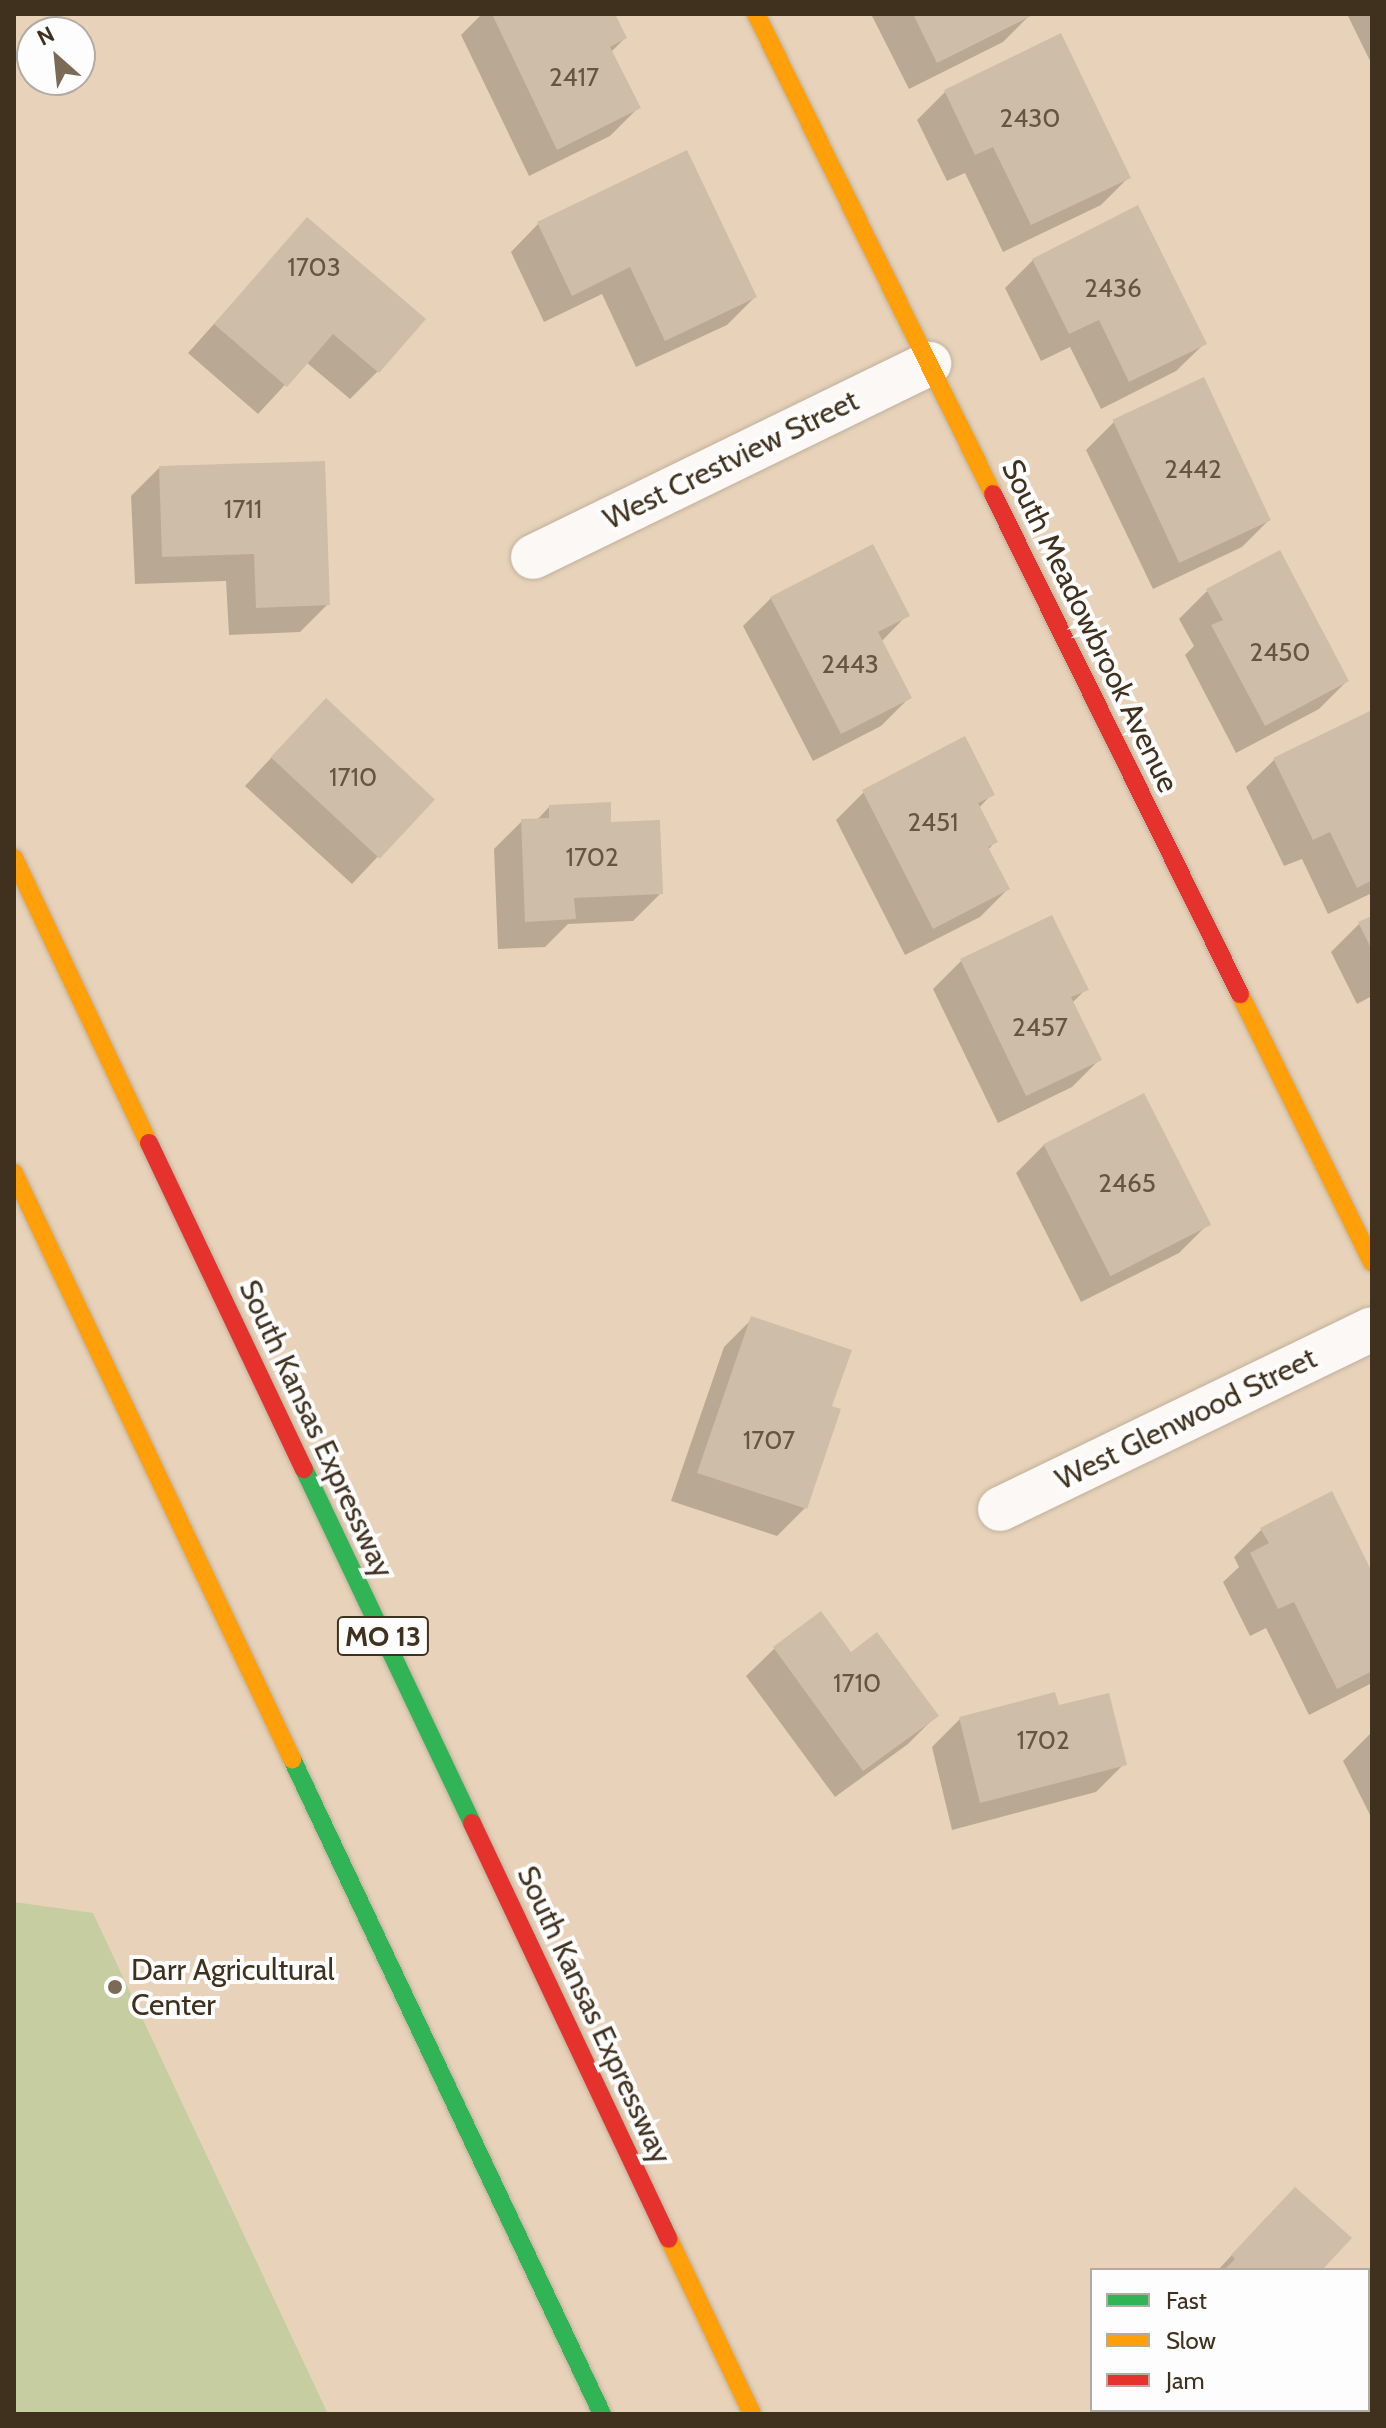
<!DOCTYPE html>
<style>
body{margin:0}
#map{position:relative;width:1386px;height:2428px;overflow:hidden;background:#e8d3ba;font-family:Cabin,sans-serif}
div>[style]{position:absolute}
[style*='--x']{left:calc(var(--x)*1px);top:calc(var(--y)*1px);width:calc(var(--w)*1px);rotate:calc(var(--a)*1deg)}
.green>*{inset:0;background:#c6cea1}
.shadow>*{inset:0;background:#0003;transform-origin:0 0}
.building>*{inset:0;background:#cebda9;transform-origin:0 0}
.roads{filter:drop-shadow(0 0 2px #bfaf9b) drop-shadow(0 0 2px #bfaf9b)}
.street>*{height:44px;margin:-22px;padding:0 22px;transform-origin:22px;border-radius:22px;background:#fcf8f5}
.fast>*{height:18px;margin:-9px;padding:0 9px;transform-origin:9px;border-radius:9px;background:#30b455}
.slow>*{height:18px;margin:-9px;padding:0 9px;transform-origin:9px;border-radius:9px;background:#ff9f0a}
.jam>*{height:18px;margin:-9px;padding:0 9px;transform-origin:9px;border-radius:9px;background:#e5322d}
.dots>*{width:22px;height:22px;translate:-50% -50%;box-sizing:border-box;border:4px solid #fdfdfd;border-radius:50%}
span{translate:-50% -50%;white-space:nowrap;text-align:center;line-height:1.15;-webkit-text-stroke:8px #fdfdfd;paint-order:stroke}
.number-label{font-size:26px;color:#655642}
.number-label span{-webkit-text-stroke-width:0}
.shield-label span{padding:2px 6px;background:#fdfdfd;border:2px solid;border-radius:6px;-webkit-text-stroke-width:0}
.shield-label{font-size:28px;color:#40311e;font-weight:700}
.street-label{font-size:30px;color:#40311e}
.poi-label{font-size:30px;color:#40311e}
.left{translate:0 -50%;text-align:left}
.frame{position:absolute;inset:0;border:16px solid #40311e;pointer-events:none}
.legend{position:absolute;left:1090px;top:2268px;width:280px;height:144px;box-sizing:border-box;background:#fdfdfd;border:2px solid #b1aba4;margin:0;padding:10px 14px;list-style:none;font-size:24px;color:#40311e}
.legend li{display:flex;align-items:center;gap:16px;height:40px}
.legend b{width:40px;border:2px solid #b1aba4}
.north{position:absolute;left:16px;top:16px;width:80px;height:80px;box-sizing:border-box;background:#fdfdfd;border:2px solid #b1aba4;border-radius:50%;rotate:333deg;font-size:22px;font-weight:700;line-height:32px;text-align:center;color:#40311e}
.north::after{content:'';display:block;margin:auto;width:28px;height:36px;background:#7b6a55;clip-path:polygon(50% 0,100% 100%,50% 72%,0 100%)}
</style>
<div id="map">
<div class="green">
<i style="clip-path:polygon(14px 1902px,93px 1913px,328px 2414px,14px 2414px)"></i>
</div>
<div class="shadow">
<i style="clip-path:polygon(482px 14px,613px 14px,625px 38px,611px 52px,638px 108px,610px 136px,529px 176px,461px 35px)"></i>
<i style="clip-path:polygon(871px 14px,1031px 14px,1003px 42px,909px 89px)"></i>
<i style="clip-path:polygon(1347px 14px,1372px 14px,1372px 65px)"></i>
<i style="clip-path:polygon(945px 92px,1129px 177px,1101px 205px,1003px 252px,965px 173px,947px 181px,917px 120px)"></i>
<i style="clip-path:polygon(307px 220px,378px 371px,350px 399px,306px 362px,258px 414px,188px 353px)"></i>
<i style="clip-path:polygon(538px 224px,755px 297px,727px 325px,636px 367px,602px 294px,544px 322px,511px 252px)"></i>
<i style="clip-path:polygon(1033px 260px,1204px 344px,1176px 371px,1101px 409px,1070px 347px,1041px 361px,1005px 288px)"></i>
<i style="clip-path:polygon(1114px 422px,1270px 519px,1242px 547px,1153px 589px,1086px 450px)"></i>
<i style="clip-path:polygon(159px 468px,328px 604px,300px 632px,229px 635px,226px 581px,135px 584px,131px 496px)"></i>
<i style="clip-path:polygon(1207px 591px,1347px 681px,1319px 709px,1236px 753px,1185px 655px,1194px 646px,1179px 619px)"></i>
<i style="clip-path:polygon(771px 598px,907px 615px,881px 642px,909px 698px,881px 726px,813px 761px,743px 626px)"></i>
<i style="clip-path:polygon(1372px 713px,1372px 893px,1328px 914px,1302px 859px,1284px 866px,1246px 787px,1274px 760px)"></i>
<i style="clip-path:polygon(298px 729px,432px 799px,352px 884px,245px 786px)"></i>
<i style="clip-path:polygon(864px 792px,992px 794px,978px 809px,995px 842px,988px 850px,1008px 889px,980px 917px,905px 955px,836px 820px)"></i>
<i style="clip-path:polygon(549px 807px,610px 824px,661px 893px,633px 921px,568px 924px,545px 947px,498px 949px,494px 849px,522px 821px,536px 821px)"></i>
<i style="clip-path:polygon(1372px 918px,1372px 996px,1357px 1004px,1331px 952px,1359px 924px)"></i>
<i style="clip-path:polygon(961px 961px,1086px 989px,1072px 1003px,1100px 1059px,1072px 1087px,998px 1123px,933px 989px)"></i>
<i style="clip-path:polygon(1044px 1145px,1207px 1225px,1179px 1253px,1081px 1302px,1016px 1173px)"></i>
<i style="clip-path:polygon(752px 1319px,830px 1407px,839px 1411px,805px 1508px,777px 1536px,671px 1501px,724px 1347px)"></i>
<i style="clip-path:polygon(1262px 1529px,1372px 1576px,1372px 1683px,1309px 1715px,1266px 1628px,1250px 1636px,1223px 1582px,1239px 1567px,1234px 1557px)"></i>
<i style="clip-path:polygon(821px 1614px,850px 1655px,936px 1716px,908px 1744px,835px 1797px,746px 1676px,774px 1649px)"></i>
<i style="clip-path:polygon(1057px 1707px,1124px 1764px,1096px 1792px,952px 1830px,932px 1747px,960px 1719px)"></i>
<i style="clip-path:polygon(1372px 1732px,1372px 1819px,1343px 1761px)"></i>
<i style="clip-path:polygon(1267px 2217px,1319px 2270px,1218px 2270px)"></i>
<i style="left:1181px;top:2410px;width:82px;height:6px"></i>
</div>
<div class="building">
<i style="clip-path:polygon(492px 14px,615px 14px,627px 38px,610px 47px,641px 108px,557px 150px)"></i>
<i style="clip-path:polygon(913px 14px,1035px 14px,937px 63px)"></i>
<i style="clip-path:polygon(1061px 33px,1131px 178px,1031px 225px,993px 147px,975px 155px,944px 90px)"></i>
<i style="clip-path:polygon(687px 150px,757px 297px,665px 341px,630px 267px,572px 296px,537px 222px)"></i>
<i style="clip-path:polygon(1138px 205px,1207px 344px,1129px 382px,1099px 320px,1069px 334px,1032px 259px)"></i>
<i style="clip-path:polygon(307px 217px,426px 319px,379px 373px,333px 334px,287px 387px,214px 324px)"></i>
<i style="left:1204px;top:377px;width:158px;height:101px;rotate:65deg"></i>
<i style="clip-path:polygon(325px 461px,330px 605px,256px 608px,254px 554px,162px 557px,159px 466px)"></i>
<i style="clip-path:polygon(873px 544px,910px 616px,878px 632px,912px 698px,841px 734px,770px 597px)"></i>
<i style="clip-path:polygon(1280px 550px,1349px 681px,1265px 726px,1211px 625px,1223px 620px,1206px 589px)"></i>
<i style="left:326px;top:698px;width:149px;height:81px;rotate:43deg"></i>
<i style="clip-path:polygon(1372px 710px,1372px 880px,1357px 888px,1330px 832px,1313px 840px,1273px 758px)"></i>
<i style="clip-path:polygon(965px 736px,995px 795px,978px 803px,998px 842px,988px 847px,1010px 889px,933px 929px,862px 790px)"></i>
<i style="clip-path:polygon(611px 802px,611px 822px,660px 820px,663px 894px,574px 898px,576px 919px,525px 922px,521px 819px,549px 818px,549px 805px)"></i>
<i style="clip-path:polygon(1052px 915px,1089px 990px,1071px 997px,1102px 1060px,1026px 1096px,960px 959px)"></i>
<i style="clip-path:polygon(1372px 916px,1372px 950px,1358px 922px)"></i>
<i style="left:1144px;top:1093px;width:148px;height:113px;rotate:63deg"></i>
<i style="clip-path:polygon(751px 1316px,852px 1350px,832px 1406px,841px 1409px,807px 1509px,697px 1473px)"></i>
<i style="clip-path:polygon(1332px 1491px,1372px 1572px,1372px 1671px,1337px 1689px,1294px 1602px,1278px 1609px,1250px 1553px,1269px 1543px,1260px 1528px)"></i>
<i style="clip-path:polygon(821px 1611px,851px 1652px,877px 1632px,939px 1716px,863px 1771px,773px 1647px)"></i>
<i style="clip-path:polygon(1055px 1692px,1059px 1705px,1109px 1693px,1127px 1765px,980px 1803px,959px 1717px)"></i>
<i style="clip-path:polygon(1295px 2187px,1352px 2238px,1322px 2270px,1224px 2270px,1235px 2259px,1231px 2255px)"></i>
<i style="left:1188px;top:2410px;width:77px;height:4px"></i>
</div>
<div class="roads">
<div class="street">
<i style="--x:533;--y:557;--w:441;--a:-26"></i>
<i style="--x:1000;--y:1509;--w:413;--a:-25.8"></i>
</div>
<div class="fast">
<i style="--x:304;--y:1469;--w:392;--a:64.6"></i>
<i style="--x:292;--y:1759;--w:725;--a:64.67"></i>
</div>
<div class="slow">
<i style="--x:756;--y:14;--w:535;--a:63.72"></i>
<i style="--x:14;--y:858;--w:315;--a:64.7"></i>
<i style="--x:1240;--y:994;--w:299;--a:63.8"></i>
<i style="--x:14;--y:1173;--w:649;--a:64.62"></i>
<i style="--x:669;--y:2239;--w:194;--a:64.6"></i>
</div>
<div class="jam">
<i style="--x:993;--y:494;--w:558;--a:63.71"></i>
<i style="--x:149;--y:1143;--w:361;--a:64.6"></i>
<i style="--x:472;--y:1823;--w:460;--a:64.7"></i>
</div>
</div>
<div class="dots">
<i style="left:115px;top:1987px;background:#7b6a55"></i>
</div>
<div class="number-label">
<span style="left:574px;top:78px">2417</span>
<span style="left:1030px;top:119px">2430</span>
<span style="left:314px;top:268px">1703</span>
<span style="left:1113px;top:289px">2436</span>
<span style="left:1193px;top:470px">2442</span>
<span style="left:243px;top:510px">1711</span>
<span style="left:1280px;top:653px">2450</span>
<span style="left:850px;top:665px">2443</span>
<span style="left:353px;top:778px">1710</span>
<span style="left:933px;top:823px">2451</span>
<span style="left:592px;top:858px">1702</span>
<span style="left:1040px;top:1028px">2457</span>
<span style="left:1127px;top:1184px">2465</span>
<span style="left:769px;top:1441px">1707</span>
<span style="left:857px;top:1684px">1710</span>
<span style="left:1043px;top:1741px">1702</span>
</div>
<div class="shield-label">
<span style="left:383px;top:1636px">MO 13</span>
</div>
<div class="street-label">
<span style="left:731px;top:460px;rotate:-26deg">West Crestview Street</span>
<span style="left:1090px;top:626px;rotate:64deg">South Meadowbrook Avenue</span>
<span style="left:1186px;top:1419px;rotate:-26deg">West Glenwood Street</span>
<span style="left:316px;top:1429px;rotate:65deg">South Kansas Expressway</span>
<span style="left:594px;top:2015px;rotate:65deg">South Kansas Expressway</span>
</div>
<div class="poi-label">
<span class="left" style="left:131px;top:1987px">Darr Agricultural<br>Center</span>
</div>
<div class="frame"></div>
<ul class="legend">
<li><b style="height:10px;background:#30b455"></b>Fast</li>
<li><b style="height:10px;background:#ff9f0a"></b>Slow</li>
<li><b style="height:10px;background:#e5322d"></b>Jam</li>
</ul>
<div class="north">N</div>
</div>
